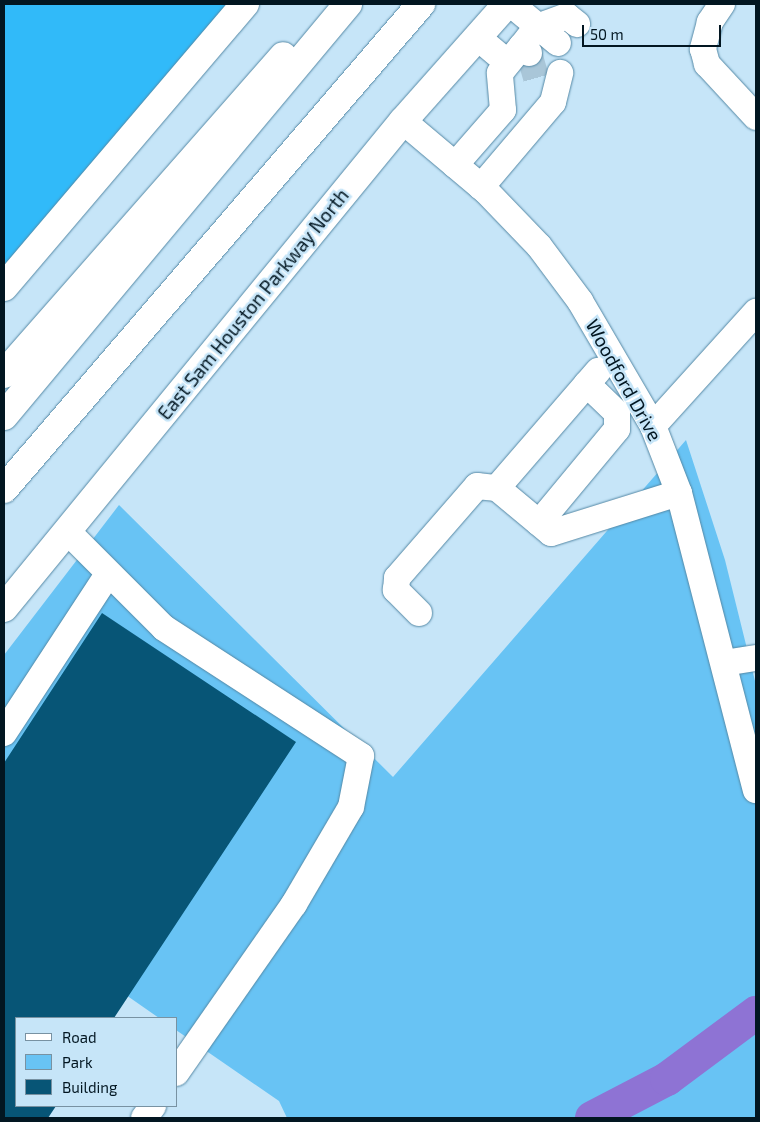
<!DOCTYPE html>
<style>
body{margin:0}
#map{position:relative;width:760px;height:1122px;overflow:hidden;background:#c6e5f8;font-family:"Exo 2",sans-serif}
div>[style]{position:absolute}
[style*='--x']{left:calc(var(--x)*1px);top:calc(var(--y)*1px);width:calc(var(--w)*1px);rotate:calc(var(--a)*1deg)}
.green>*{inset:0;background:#68c3f4}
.forest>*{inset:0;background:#31baf9}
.river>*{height:34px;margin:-17px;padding:0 17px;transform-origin:17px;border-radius:17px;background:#8e73d4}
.building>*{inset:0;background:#075576}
.minor-tunnel>*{height:26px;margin-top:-13px;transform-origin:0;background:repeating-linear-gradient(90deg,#a9c6d8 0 26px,transparent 0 39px)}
.roads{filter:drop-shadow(0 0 1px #5488a5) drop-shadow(0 0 1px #5488a5)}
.minor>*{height:26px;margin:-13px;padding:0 13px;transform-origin:13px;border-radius:13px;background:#fff}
.major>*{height:28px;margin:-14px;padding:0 14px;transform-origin:14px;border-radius:14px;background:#fff}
.highway>*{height:28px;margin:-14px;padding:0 14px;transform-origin:14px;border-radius:14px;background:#fff}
span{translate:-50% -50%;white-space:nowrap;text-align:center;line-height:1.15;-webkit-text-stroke:5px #c6e5f8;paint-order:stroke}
.street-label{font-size:19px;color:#021621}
.frame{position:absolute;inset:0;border:5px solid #021621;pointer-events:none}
.legend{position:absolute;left:15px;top:1017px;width:162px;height:90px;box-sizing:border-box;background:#c6e5f8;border:1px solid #7892a2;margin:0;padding:6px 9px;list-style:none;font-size:15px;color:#021621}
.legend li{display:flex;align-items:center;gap:10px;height:25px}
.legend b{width:25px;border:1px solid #7892a2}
.scale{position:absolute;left:582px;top:25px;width:139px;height:22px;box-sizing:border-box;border:2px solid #021621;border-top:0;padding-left:6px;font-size:15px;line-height:18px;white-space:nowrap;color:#021621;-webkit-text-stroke:4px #c6e5f8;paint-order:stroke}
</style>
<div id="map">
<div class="green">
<i style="clip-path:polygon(686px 440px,725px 560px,756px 685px,756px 1118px,287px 1118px,279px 1101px,176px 1030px,176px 1018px,159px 1018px,4px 910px,4px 655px,119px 505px,393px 777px)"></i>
</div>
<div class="forest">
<i style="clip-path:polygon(4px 4px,233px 4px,4px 270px)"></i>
</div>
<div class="river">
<i style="--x:592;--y:1118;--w:85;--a:-27.5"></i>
<i style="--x:667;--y:1079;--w:111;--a:-36.6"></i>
</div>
<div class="building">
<i style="clip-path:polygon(102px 613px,296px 742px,114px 1018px,16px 1018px,16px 1106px,56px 1106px,48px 1118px,4px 1118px,4px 763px)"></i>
</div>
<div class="minor-tunnel">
<i style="--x:529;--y:53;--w:37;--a:74"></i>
</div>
<div class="roads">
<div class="minor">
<i style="--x:511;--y:4;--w:61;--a:39.7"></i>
<i style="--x:722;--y:4;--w:22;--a:124"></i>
<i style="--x:710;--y:22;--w:28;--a:105"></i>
<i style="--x:703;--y:49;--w:16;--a:75"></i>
<i style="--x:707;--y:64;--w:72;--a:47.2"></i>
<i style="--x:477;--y:37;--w:40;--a:40"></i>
<i style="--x:529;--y:53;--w:10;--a:-135"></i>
<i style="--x:522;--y:46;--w:24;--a:-52"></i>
<i style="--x:537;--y:27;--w:32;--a:-20"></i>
<i style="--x:567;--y:16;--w:13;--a:39"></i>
<i style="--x:403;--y:121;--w:109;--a:40.1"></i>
<i style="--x:486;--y:191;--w:76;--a:46.1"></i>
<i style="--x:539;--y:246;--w:69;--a:53.3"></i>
<i style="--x:580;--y:301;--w:145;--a:59.7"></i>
<i style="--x:653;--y:426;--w:72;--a:68.8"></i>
<i style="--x:679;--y:493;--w:307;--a:75.5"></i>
<i style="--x:455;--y:165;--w:73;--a:-48.9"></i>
<i style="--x:503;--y:110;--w:37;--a:-95"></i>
<i style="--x:500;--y:73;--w:35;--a:-51"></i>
<i style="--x:481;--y:187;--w:111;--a:-49.7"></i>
<i style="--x:553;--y:102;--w:30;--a:-76"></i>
<i style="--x:653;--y:426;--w:154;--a:-47.9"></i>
<i style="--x:497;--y:488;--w:155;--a:-49.2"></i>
<i style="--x:539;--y:523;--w:122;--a:-50.3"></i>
<i style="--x:617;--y:429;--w:16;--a:-90"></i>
<i style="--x:617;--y:413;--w:42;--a:-136"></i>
<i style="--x:67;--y:531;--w:137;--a:45"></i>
<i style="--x:164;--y:628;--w:235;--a:33"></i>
<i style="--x:361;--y:756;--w:52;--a:101.1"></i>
<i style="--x:351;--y:807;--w:113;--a:120.4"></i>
<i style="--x:294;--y:904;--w:206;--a:124.9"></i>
<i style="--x:419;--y:613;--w:33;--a:-135"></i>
<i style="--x:396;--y:590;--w:12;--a:-85"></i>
<i style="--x:397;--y:578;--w:122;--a:-49"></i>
<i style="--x:477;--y:486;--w:20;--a:6"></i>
<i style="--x:497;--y:488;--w:70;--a:39.8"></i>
<i style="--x:551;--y:533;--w:134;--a:-17.4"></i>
<i style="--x:724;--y:663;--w:32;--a:-9"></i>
<i style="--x:4;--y:733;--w:190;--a:-56.8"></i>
<i style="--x:144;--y:1118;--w:15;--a:-53"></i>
</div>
<div class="major">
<i style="--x:4;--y:287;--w:372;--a:-49.6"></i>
<i style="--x:4;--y:608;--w:630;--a:-50.67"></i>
<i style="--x:403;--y:121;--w:157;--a:-48.4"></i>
</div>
<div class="highway">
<i style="--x:4;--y:374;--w:423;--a:-48.7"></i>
<i style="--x:4;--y:416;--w:537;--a:-50.14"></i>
<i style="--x:4;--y:489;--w:640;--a:-49.31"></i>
</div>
</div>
<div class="street-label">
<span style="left:253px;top:304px;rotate:-51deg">East Sam Houston Parkway North</span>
<span style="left:624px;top:380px;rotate:61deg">Woodford Drive</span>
</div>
<div class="frame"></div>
<ul class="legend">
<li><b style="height:6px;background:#fff"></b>Road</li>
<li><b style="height:14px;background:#68c3f4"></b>Park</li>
<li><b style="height:14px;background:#075576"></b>Building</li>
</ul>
<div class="scale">50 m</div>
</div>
